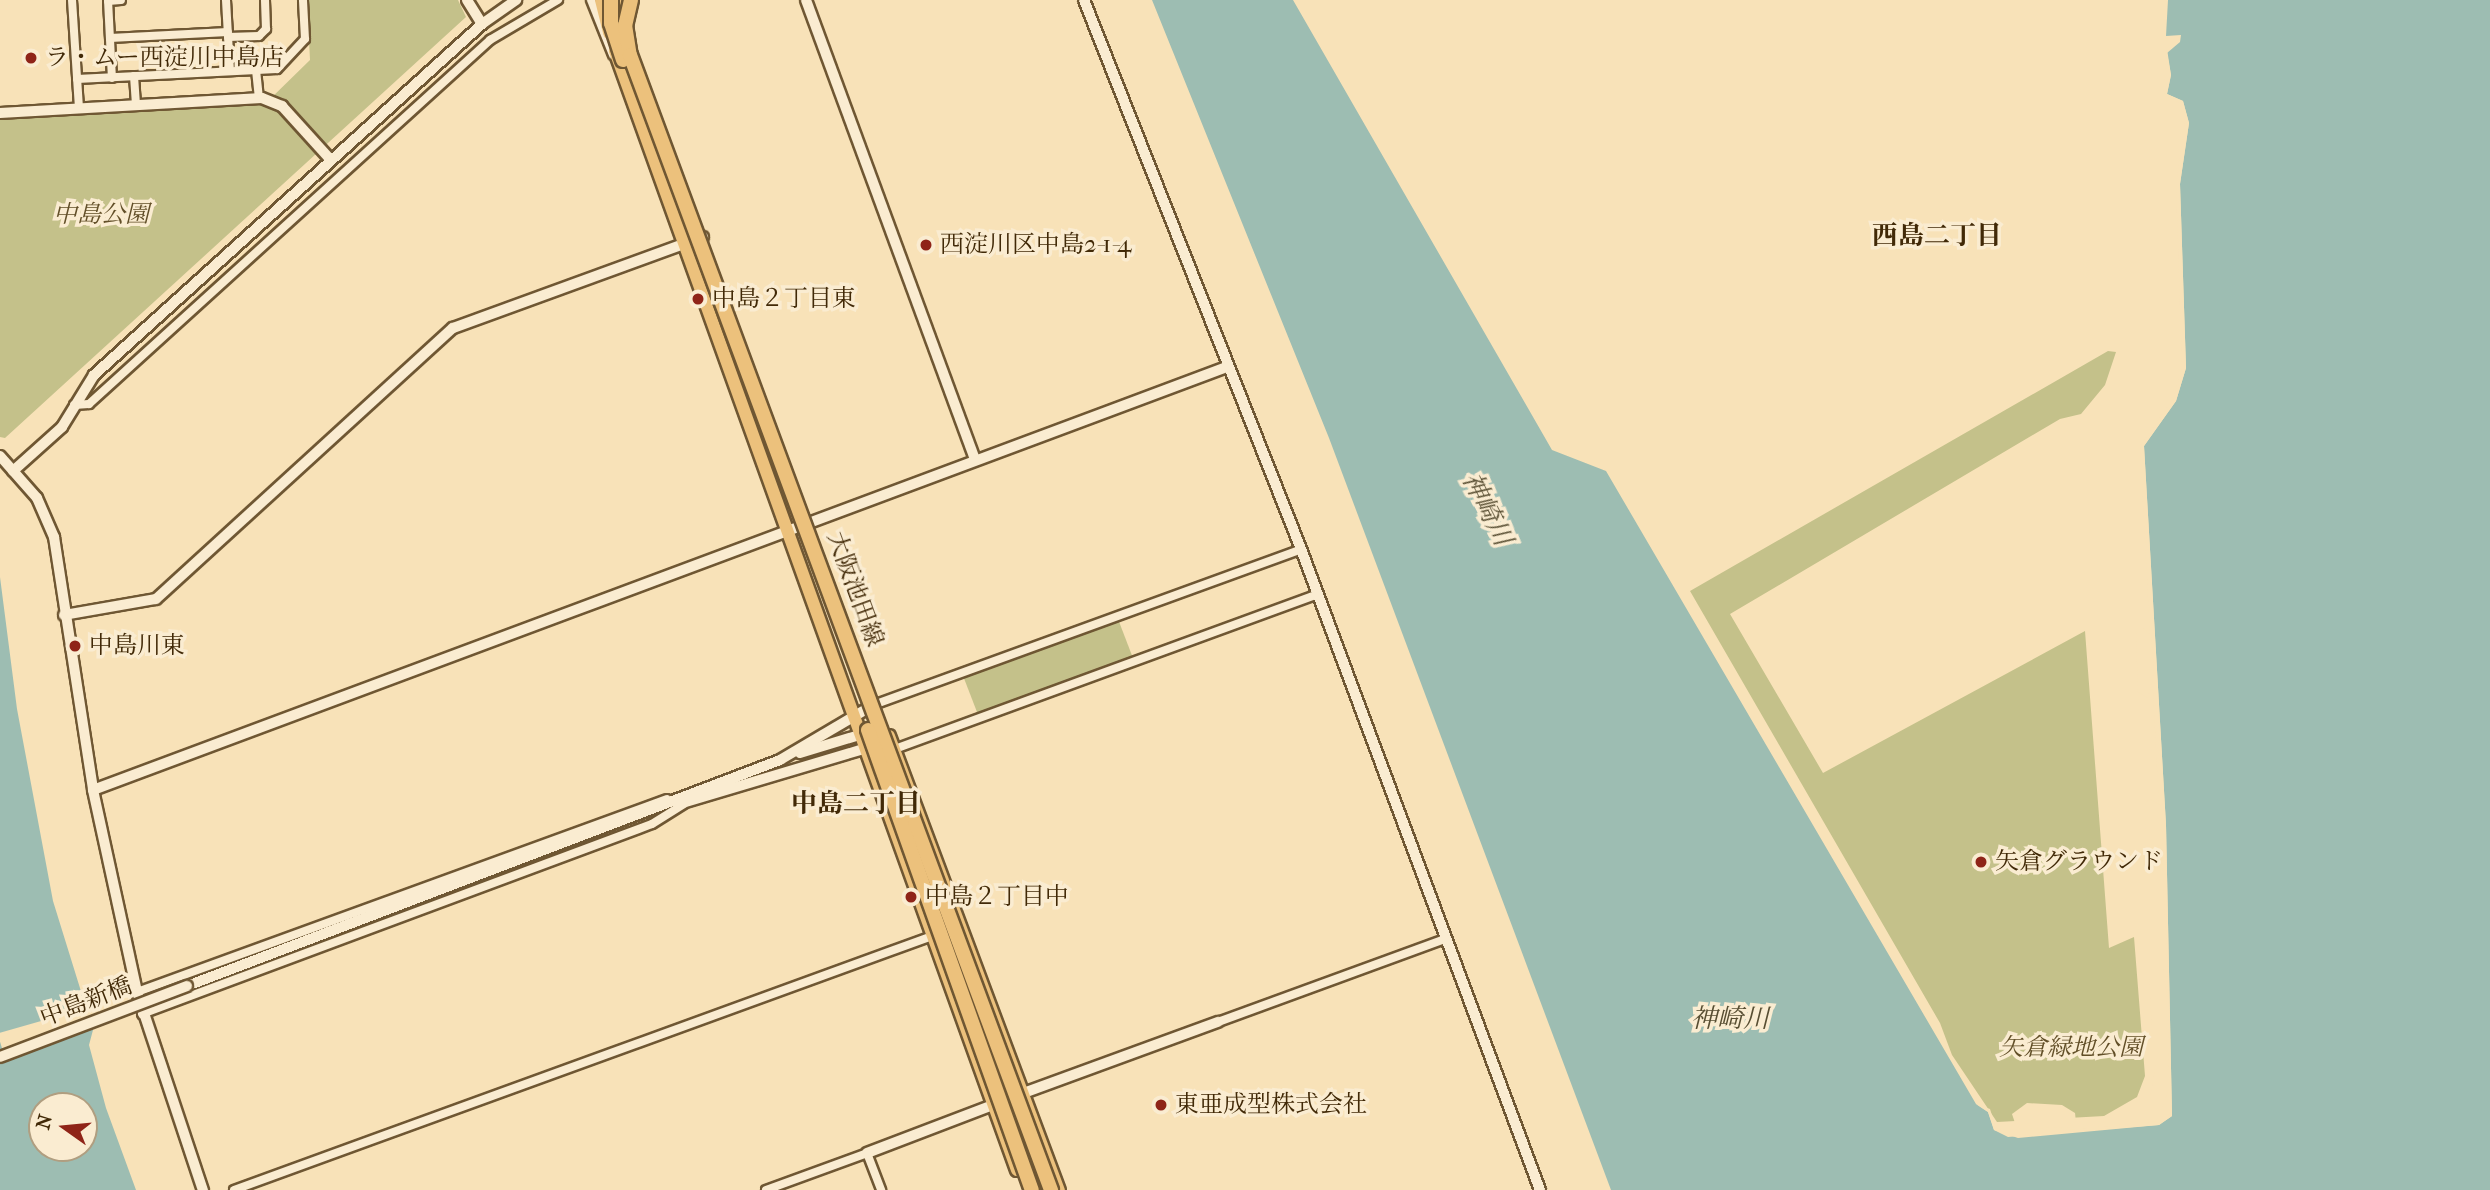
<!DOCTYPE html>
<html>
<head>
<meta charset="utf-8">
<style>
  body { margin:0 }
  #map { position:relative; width:2490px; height:1190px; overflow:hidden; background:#f8e2b8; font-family:"IM FELL French Canon","Noto Serif JP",serif }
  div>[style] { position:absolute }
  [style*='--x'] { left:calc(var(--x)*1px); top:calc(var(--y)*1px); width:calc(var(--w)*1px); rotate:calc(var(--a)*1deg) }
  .green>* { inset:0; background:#c4c18a; transform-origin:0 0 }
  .water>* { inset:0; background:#9dbdb2 }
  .pier>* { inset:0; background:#f8e2b8; transform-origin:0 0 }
  .roads { filter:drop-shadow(2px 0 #6f5733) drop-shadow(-2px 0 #6f5733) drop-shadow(0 2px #6f5733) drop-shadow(0 -2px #6f5733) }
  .minor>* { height:8px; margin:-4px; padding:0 4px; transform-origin:4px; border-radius:4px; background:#faecd1 }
  .tertiary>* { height:10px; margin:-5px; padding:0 5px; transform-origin:5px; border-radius:5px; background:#faecd1 }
  .primary>* { height:12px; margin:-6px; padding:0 6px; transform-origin:6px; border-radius:6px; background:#ecc17c }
  .motorway>* { height:14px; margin:-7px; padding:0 7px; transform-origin:7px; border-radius:7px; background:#ecc17c }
  .bridges { filter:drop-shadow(2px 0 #6f5733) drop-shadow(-2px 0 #6f5733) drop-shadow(0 2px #6f5733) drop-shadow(0 -2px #6f5733) }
  .tertiary-bridge>* { height:10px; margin:-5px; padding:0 5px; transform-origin:5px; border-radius:5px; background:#faecd1 }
  .motorway-bridge>* { height:14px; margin:-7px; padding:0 7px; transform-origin:7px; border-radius:7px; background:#ecc17c }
  .dots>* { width:19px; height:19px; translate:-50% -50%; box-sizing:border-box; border:4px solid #faecd1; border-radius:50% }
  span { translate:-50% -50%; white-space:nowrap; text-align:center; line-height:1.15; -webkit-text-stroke:7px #faecd1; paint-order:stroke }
  .poi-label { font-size:24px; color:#412907 }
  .left { translate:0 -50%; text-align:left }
  .park-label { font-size:24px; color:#624f28; font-style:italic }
  .street-label { font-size:24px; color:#412907 }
  .neighbourhood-label { font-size:26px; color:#412907; font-weight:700 }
  .water-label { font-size:26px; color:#584e32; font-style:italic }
  .north { position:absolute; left:28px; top:1092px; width:70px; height:70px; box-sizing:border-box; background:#faecd1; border:2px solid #b09e80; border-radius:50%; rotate:285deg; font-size:19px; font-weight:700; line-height:28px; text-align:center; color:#412907 }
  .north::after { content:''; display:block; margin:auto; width:24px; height:32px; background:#8f2418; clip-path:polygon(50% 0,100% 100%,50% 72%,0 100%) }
</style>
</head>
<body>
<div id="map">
  <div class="green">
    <i style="clip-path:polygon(307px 0,458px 0,466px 17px,5px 438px,0 437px,0 120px,265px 104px,310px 60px)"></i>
    <i style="clip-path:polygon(2108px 351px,2116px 352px,2105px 385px,2081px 414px,2060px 419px,1730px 614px,1823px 773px,2085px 631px,2109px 948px,2134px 937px,2145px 1076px,2137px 1097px,2104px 1116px,1997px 1122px,1952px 1055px,1940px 1023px,1690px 591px)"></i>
    <i style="left:1118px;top:619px;width:42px;height:165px;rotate:69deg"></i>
  </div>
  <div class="water">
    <i style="clip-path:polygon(1152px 0,1293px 0,1552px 450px,1606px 471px,1976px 1104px,1988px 1112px,1994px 1130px,2018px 1138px,2159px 1125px,2172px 1116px,2166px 825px,2144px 446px,2176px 401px,2186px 368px,2180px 184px,2189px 123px,2183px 101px,2167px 94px,2171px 75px,2167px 53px,2180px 42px,2181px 35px,2166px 36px,2168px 0,2490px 0,2490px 1190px,1611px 1190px,1329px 438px)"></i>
    <i style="clip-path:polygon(evenodd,0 577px,17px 709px,53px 901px,93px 1030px,89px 1045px,106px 1108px,136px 1190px,0 1190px,0 577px,42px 1106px,84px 1106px,84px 1148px,42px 1148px,42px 1106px)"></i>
  </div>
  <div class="pier">
    <i style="clip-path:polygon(2167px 49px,2171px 75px,2167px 94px,2183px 101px,2189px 123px,2180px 184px,2186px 368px,2176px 401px,2144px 446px,2166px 825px,2172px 1116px,2159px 1125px,2008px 1137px,1994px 1130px,1988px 1112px,1976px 1104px,1990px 1109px,1996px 1128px,2018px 1135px,2159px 1121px,2169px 1114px,2169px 1090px,2162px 1107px,2152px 1108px,2150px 1099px,2157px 1056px,2165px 1057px,2169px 1070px,2168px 1019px,2165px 1034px,2157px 1036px,2152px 1029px,2149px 979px,2156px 966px,2163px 967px,2168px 1004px,2167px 956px,2140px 446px,2173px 399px,2182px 368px,2176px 184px,2185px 123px,2180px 103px,2163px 93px)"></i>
    <i style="clip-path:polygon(2142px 627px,2151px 635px,2154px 671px,2148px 698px,2138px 692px,2136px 633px)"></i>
    <i style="clip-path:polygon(2150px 799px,2160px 805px,2163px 844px,2161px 865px,2153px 871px,2146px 857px,2145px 803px)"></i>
    <i style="left:90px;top:1007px;width:22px;height:96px;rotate:74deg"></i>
    <i style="clip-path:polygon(2027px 1103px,2062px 1105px,2075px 1113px,2076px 1122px,2071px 1127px,2017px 1129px,2012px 1114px)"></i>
  </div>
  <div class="roads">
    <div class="minor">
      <i style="--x:72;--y:0;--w:108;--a:86.3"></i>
      <i style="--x:108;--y:0;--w:78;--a:87.1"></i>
      <i style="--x:226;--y:0;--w:71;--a:86.8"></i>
      <i style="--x:591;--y:0;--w:59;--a:68.2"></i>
      <i style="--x:108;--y:1;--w:13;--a:-4"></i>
      <i style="--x:228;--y:37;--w:31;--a:-2"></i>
      <i style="--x:259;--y:36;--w:10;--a:-45"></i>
      <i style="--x:266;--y:29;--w:29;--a:-92"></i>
      <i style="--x:110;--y:38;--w:118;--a:-2.9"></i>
      <i style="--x:256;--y:70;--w:28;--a:84"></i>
      <i style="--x:134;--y:76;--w:29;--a:86"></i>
      <i style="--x:77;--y:79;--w:200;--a:-2.9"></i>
      <i style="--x:277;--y:69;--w:41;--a:-47"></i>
      <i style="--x:305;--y:39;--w:39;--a:-93"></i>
      <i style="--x:74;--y:405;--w:15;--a:-4"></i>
      <i style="--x:89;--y:404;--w:542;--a:-42.23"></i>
      <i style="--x:490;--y:40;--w:79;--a:-30.5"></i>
      <i style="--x:876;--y:704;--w:452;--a:-20"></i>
      <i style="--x:892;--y:750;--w:451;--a:-20.1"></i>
      <i style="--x:137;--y:992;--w:564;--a:-20.01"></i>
      <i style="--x:142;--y:1014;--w:544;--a:-20.43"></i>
      <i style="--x:652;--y:824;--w:38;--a:-32"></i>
      <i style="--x:1218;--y:1022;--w:242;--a:-20.1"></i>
      <i style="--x:234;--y:1190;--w:746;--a:-19.99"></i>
      <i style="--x:766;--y:1190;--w:108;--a:-20.1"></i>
      <i style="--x:867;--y:1153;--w:40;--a:69"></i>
    </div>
    <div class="tertiary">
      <i style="--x:467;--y:0;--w:28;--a:58"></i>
      <i style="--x:806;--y:0;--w:489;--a:69.8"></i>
      <i style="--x:1084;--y:0;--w:590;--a:68.43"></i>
      <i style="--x:1301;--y:549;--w:684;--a:69.55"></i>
      <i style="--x:0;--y:113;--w:262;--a:-3.3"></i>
      <i style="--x:262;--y:98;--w:22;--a:22"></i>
      <i style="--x:282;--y:106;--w:72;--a:47.8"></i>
      <i style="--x:0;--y:456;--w:56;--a:48.6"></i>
      <i style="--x:37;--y:498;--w:43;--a:66.4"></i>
      <i style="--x:54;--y:537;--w:256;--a:81.2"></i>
      <i style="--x:93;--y:790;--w:207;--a:77.7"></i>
      <i style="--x:137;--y:992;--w:209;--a:71.6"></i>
      <i style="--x:13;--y:471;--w:66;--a:-41.9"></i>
      <i style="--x:62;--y:427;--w:61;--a:-58.4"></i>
      <i style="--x:94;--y:375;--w:523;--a:-42.13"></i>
      <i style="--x:482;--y:24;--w:42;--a:-35.2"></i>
      <i style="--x:64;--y:615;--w:93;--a:-9.9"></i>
      <i style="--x:156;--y:599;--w:402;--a:-42.4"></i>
      <i style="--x:453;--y:328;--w:266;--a:-20"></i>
      <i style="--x:800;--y:753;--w:69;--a:-16.9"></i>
      <i style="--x:93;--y:790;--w:1210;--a:-20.46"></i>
      <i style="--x:679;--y:804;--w:192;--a:-16.6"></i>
      <i style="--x:187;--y:986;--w:635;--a:-20.86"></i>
      <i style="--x:780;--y:760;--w:110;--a:-30.5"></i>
      <i style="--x:1018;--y:1095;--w:213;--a:-20.1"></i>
      <i style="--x:867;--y:1153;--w:140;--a:-20.9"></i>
    </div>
    <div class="primary">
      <i style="--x:601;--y:0;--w:34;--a:76"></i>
      <i style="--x:620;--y:0;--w:31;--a:79"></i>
      <i style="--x:615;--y:51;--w:1189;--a:70.24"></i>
      <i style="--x:889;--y:736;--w:485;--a:69.5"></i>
    </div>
    <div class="motorway">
      <i style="--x:1008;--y:1099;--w:96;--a:70.6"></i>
    </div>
  </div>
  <div class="bridges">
    <div class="tertiary-bridge">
      <i style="--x:0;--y:1057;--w:200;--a:-20.8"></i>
    </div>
    <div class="motorway-bridge">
      <i style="--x:611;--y:0;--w:23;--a:90"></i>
      <i style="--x:611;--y:23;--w:39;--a:72"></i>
      <i style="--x:631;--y:0;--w:26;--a:103"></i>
      <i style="--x:625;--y:25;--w:30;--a:81"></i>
      <i style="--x:630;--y:55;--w:1211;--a:69.65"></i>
      <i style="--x:868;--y:730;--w:488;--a:70.4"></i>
    </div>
  </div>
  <div class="dots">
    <i style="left:31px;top:58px;background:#8f2418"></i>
    <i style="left:926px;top:245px;background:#8f2418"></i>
    <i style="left:698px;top:299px;background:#8f2418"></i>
    <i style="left:75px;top:646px;background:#8f2418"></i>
    <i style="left:1981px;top:862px;background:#8f2418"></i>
    <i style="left:911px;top:897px;background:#8f2418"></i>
    <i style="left:1161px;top:1105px;background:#8f2418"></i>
  </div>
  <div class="poi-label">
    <span class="left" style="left:45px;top:58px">ラ・ムー西淀川中島店</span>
    <span class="left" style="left:940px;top:245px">西淀川区中島2-1-4</span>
    <span class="left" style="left:712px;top:299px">中島２丁目東</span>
    <span class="left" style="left:89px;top:646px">中島川東</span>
    <span class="left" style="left:1995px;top:862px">矢倉グラウンド</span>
    <span class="left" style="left:925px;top:897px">中島２丁目中</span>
    <span class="left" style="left:1175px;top:1105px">東亜成型株式会社</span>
  </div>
  <div class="park-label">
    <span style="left:101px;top:215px">中島公園</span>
    <span style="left:2071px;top:1048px">矢倉緑地公園</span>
  </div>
  <div class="street-label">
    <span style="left:855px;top:589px;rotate:70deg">大阪池田線</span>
    <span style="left:86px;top:1002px;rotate:-21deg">中島新橋</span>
  </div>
  <div class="neighbourhood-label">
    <span style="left:1937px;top:236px">西島二丁目</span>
    <span style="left:856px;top:804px">中島二丁目</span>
  </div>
  <div class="water-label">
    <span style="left:1487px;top:509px;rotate:63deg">神崎川</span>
    <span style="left:1730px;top:1019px">神崎川</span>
  </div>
  <div class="north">N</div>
</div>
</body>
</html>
